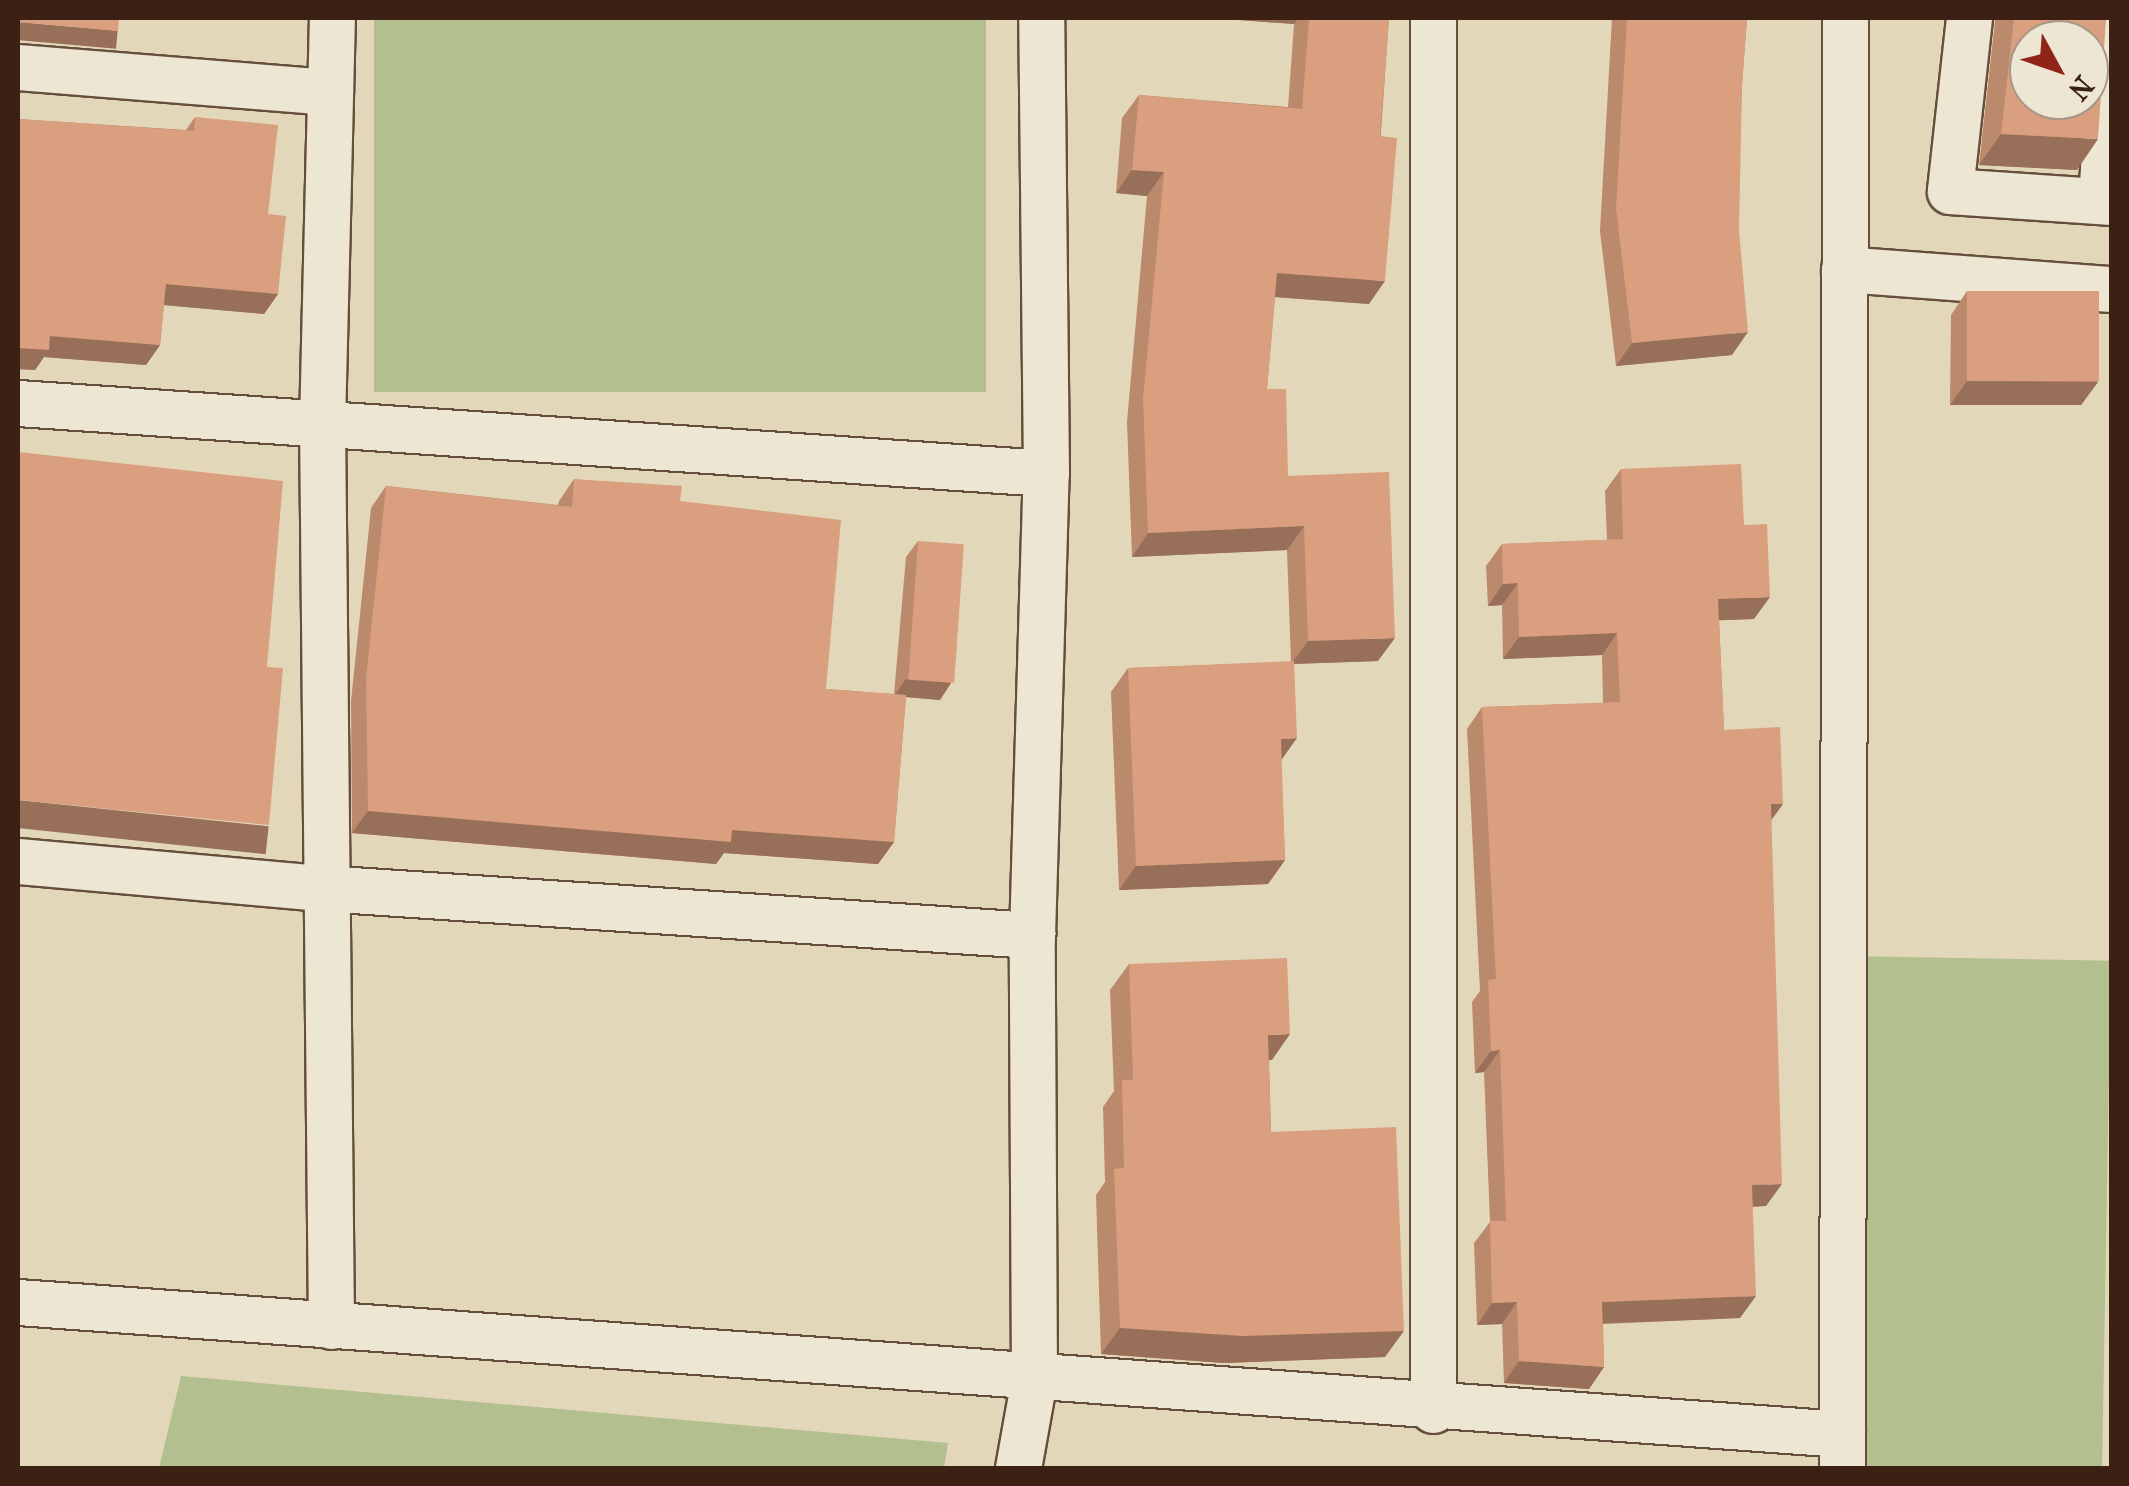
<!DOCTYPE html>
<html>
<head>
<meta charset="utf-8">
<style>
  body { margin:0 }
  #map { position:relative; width:2129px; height:1486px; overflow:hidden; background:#e2d8b9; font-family:"IM FELL French Canon",serif }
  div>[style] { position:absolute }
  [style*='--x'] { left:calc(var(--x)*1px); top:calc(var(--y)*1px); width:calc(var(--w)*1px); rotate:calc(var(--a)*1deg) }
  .green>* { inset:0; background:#b3bf8f; transform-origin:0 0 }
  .roads { filter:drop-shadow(2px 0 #664e3c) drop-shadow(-2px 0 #664e3c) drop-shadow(0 2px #664e3c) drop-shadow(0 -2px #664e3c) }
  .minor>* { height:45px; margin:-22.5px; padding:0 22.5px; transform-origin:22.5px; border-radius:22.5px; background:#ece6d2 }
  .wall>* { inset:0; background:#bb896c }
  .shaded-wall>* { inset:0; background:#986f58; transform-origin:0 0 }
  .building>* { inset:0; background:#d99f7e; transform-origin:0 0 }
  span { translate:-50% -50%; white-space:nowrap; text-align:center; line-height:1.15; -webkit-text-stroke:9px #ece6d2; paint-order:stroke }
  .frame { position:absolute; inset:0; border:20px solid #3c2013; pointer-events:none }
  .north { position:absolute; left:2009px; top:20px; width:100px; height:100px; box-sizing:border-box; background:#ece6d2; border:2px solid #a69786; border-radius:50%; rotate:130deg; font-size:28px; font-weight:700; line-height:40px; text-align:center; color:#3c2013 }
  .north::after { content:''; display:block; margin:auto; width:35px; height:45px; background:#8f2418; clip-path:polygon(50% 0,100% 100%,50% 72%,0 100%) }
</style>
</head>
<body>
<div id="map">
  <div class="green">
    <i style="left:374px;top:18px;width:612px;height:374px"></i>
    <i style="left:1845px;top:956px;width:266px;height:512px;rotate:1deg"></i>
    <i style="clip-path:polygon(181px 1376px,948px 1443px,944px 1468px,159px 1468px)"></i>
  </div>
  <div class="roads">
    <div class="minor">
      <i style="--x:1433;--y:18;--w:1392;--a:90"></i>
      <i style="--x:1969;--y:18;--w:174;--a:96.3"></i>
      <i style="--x:1950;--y:191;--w:162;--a:3.9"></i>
      <i style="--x:18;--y:67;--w:313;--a:4.6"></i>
      <i style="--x:2101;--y:201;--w:179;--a:-86.5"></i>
      <i style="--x:1844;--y:269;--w:269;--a:4.3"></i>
      <i style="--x:18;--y:403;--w:1030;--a:3.9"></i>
      <i style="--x:18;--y:861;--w:305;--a:5.1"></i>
      <i style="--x:322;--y:888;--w:712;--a:3.79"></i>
      <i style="--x:18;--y:1302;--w:1829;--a:4.14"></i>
      <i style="--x:331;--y:1326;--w:902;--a:-90.57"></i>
      <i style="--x:322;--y:424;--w:406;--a:-88.6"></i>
      <i style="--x:1018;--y:1468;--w:90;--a:-79.8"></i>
      <i style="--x:1034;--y:1379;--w:444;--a:-90.3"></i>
      <i style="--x:1032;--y:935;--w:462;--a:-88.3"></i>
      <i style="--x:1046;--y:473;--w:455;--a:-90.6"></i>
      <i style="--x:1842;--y:1468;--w:1450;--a:-89.88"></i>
    </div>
  </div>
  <div class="wall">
    <i style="clip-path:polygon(1212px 18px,1389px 18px,1369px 304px,1275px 297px,1267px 389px,1288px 476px,1378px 661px,1294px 664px,1281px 760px,1285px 860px,1268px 884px,1119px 890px,1111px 692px,1128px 668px,1291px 662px,1287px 550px,1132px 557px,1127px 422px,1147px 196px,1116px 193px,1122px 118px,1139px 95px,1288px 107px,1294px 24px)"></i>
    <i style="clip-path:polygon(1612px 18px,1747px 18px,1742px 85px,1732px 355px,1616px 366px,1600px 231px)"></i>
    <i style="clip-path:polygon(1994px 18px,2106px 18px,2077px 170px,1979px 165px,1995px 21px)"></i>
    <i style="clip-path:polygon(195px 117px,268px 214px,278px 294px,264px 314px,164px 305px,160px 345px,146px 365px,44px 357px,35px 370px,18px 369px,18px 119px,186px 130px)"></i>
    <i style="clip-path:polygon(1967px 291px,2098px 382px,2081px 405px,1950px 405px,1951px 315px)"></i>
    <i style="clip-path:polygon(1621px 469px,1744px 525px,1754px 619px,1719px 620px,1724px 730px,1771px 820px,1766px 1206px,1752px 1207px,1740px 1318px,1603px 1324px,1604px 1367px,1589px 1389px,1504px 1383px,1502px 1324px,1477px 1325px,1474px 1243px,1490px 1222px,1484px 1072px,1475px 1073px,1472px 1002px,1480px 991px,1467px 729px,1482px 707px,1603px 703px,1602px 655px,1503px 659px,1502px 605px,1488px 606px,1486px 566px,1502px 544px,1607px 540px,1605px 491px)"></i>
    <i style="clip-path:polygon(574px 479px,680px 501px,826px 689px,894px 694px,906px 557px,918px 541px,951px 683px,940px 700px,906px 697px,894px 842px,878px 864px,724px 853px,716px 864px,352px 833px,351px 701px,371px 508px,386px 486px,558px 505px,559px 501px)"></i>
    <i style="clip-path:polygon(1129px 964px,1272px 1060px,1269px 1060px,1271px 1132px,1385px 1357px,1224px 1363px,1101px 1354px,1096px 1195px,1105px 1182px,1103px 1107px,1114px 1091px,1110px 990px)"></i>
  </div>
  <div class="shaded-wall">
    <i style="clip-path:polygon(1212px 18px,1299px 18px,1294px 24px)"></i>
    <i style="left:18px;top:22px;width:100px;height:18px;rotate:5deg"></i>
    <i style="clip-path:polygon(2001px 134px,2098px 139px,2077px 170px,1979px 165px)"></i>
    <i style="clip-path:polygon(1132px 170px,1164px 172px,1147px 196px,1116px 193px)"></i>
    <i style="clip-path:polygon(1277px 273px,1385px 281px,1369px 304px,1261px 296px)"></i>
    <i style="clip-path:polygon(166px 284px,278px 294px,264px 314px,152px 304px)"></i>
    <i style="clip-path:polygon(1748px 332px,1732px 355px,1616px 366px,1632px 343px)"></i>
    <i style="clip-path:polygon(50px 336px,160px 345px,146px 365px,44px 357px,35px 370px,18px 369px,18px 348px)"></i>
    <i style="clip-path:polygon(1967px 381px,2098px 382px,2081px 405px,1950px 405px)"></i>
    <i style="clip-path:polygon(1304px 526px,1287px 550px,1132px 557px,1148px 533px)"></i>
    <i style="clip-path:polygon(1518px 583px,1502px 605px,1488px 606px,1503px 584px)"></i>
    <i style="clip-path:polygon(1770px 597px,1754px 619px,1703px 621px,1718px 599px)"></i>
    <i style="clip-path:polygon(1617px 633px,1602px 655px,1503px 659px,1519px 637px)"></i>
    <i style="clip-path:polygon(1395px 638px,1378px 661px,1291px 664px,1308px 641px)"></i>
    <i style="clip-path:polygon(906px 679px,951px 683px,940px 700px,894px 696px)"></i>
    <i style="clip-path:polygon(1297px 738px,1280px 762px,1281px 739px)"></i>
    <i style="left:18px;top:800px;width:252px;height:28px;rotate:6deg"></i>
    <i style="clip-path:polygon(1771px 804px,1783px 804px,1767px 826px)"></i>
    <i style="clip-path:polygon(368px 811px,732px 830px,894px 842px,878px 864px,724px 853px,716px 864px,352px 833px)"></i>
    <i style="clip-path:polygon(1285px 860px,1268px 884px,1119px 890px,1136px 866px)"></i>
    <i style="clip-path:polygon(1290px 1034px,1272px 1060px,1250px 1061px,1268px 1035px)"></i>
    <i style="clip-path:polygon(1500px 1050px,1484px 1072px,1475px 1073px,1491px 1051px)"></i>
    <i style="clip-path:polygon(1782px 1184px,1766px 1206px,1736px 1207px,1752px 1185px)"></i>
    <i style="clip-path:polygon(1756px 1296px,1740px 1318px,1586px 1324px,1602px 1302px)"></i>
    <i style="clip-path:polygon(1517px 1302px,1502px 1324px,1477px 1325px,1492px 1303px)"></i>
    <i style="clip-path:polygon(1120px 1328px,1404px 1331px,1385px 1357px,1224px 1363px,1101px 1354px)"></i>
    <i style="clip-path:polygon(1519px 1361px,1604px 1367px,1589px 1389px,1504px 1383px)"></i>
  </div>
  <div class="building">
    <i style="clip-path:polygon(18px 18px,119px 18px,118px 31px,18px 22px)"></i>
    <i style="clip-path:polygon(1309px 18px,1389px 18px,1380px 136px,1397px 138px,1385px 281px,1277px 273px,1267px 389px,1286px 389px,1288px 476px,1389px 472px,1395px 638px,1308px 641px,1304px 526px,1148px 533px,1143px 399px,1164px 172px,1132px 170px,1139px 95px,1302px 109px)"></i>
    <i style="clip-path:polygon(1627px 18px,1747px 18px,1742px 85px,1739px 230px,1748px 332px,1632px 343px,1616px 208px)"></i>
    <i style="clip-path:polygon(evenodd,2014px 18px,2106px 18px,2098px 139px,2001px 134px,2014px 18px,2029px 40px,2089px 40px,2089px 100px,2029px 100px,2029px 40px)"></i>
    <i style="clip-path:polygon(195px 117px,278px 125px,268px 214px,286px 216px,278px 294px,166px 284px,160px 345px,50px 336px,49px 350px,18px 348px,18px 119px,194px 131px)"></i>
    <i style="left:1967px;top:291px;width:132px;height:90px"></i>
    <i style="clip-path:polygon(18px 452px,283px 481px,267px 667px,283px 668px,269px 825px,18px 800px)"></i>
    <i style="clip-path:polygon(1741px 464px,1744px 525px,1767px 524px,1770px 597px,1718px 599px,1724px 730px,1780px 727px,1783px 804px,1771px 804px,1782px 1184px,1752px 1185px,1756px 1296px,1602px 1302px,1604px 1367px,1519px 1361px,1517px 1302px,1492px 1303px,1490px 1221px,1506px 1221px,1500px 1050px,1491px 1051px,1488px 980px,1496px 979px,1482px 707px,1620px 702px,1617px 633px,1519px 637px,1518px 583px,1503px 584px,1502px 544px,1623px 539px,1621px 469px)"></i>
    <i style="clip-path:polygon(574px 479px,682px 486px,680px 501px,841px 520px,826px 689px,906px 695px,894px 842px,732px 830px,731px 842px,368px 811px,366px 679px,386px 486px,572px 507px)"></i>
    <i style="left:918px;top:541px;width:46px;height:139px;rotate:4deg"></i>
    <i style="clip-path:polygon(1294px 661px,1297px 738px,1281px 739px,1285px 860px,1136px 866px,1128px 668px)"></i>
    <i style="clip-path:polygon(1287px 958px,1290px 1034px,1268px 1035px,1271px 1132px,1396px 1127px,1404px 1331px,1242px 1336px,1120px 1328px,1114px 1169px,1124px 1168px,1122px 1080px,1133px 1080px,1129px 964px)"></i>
  </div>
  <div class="frame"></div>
  <div class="north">N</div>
</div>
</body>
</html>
